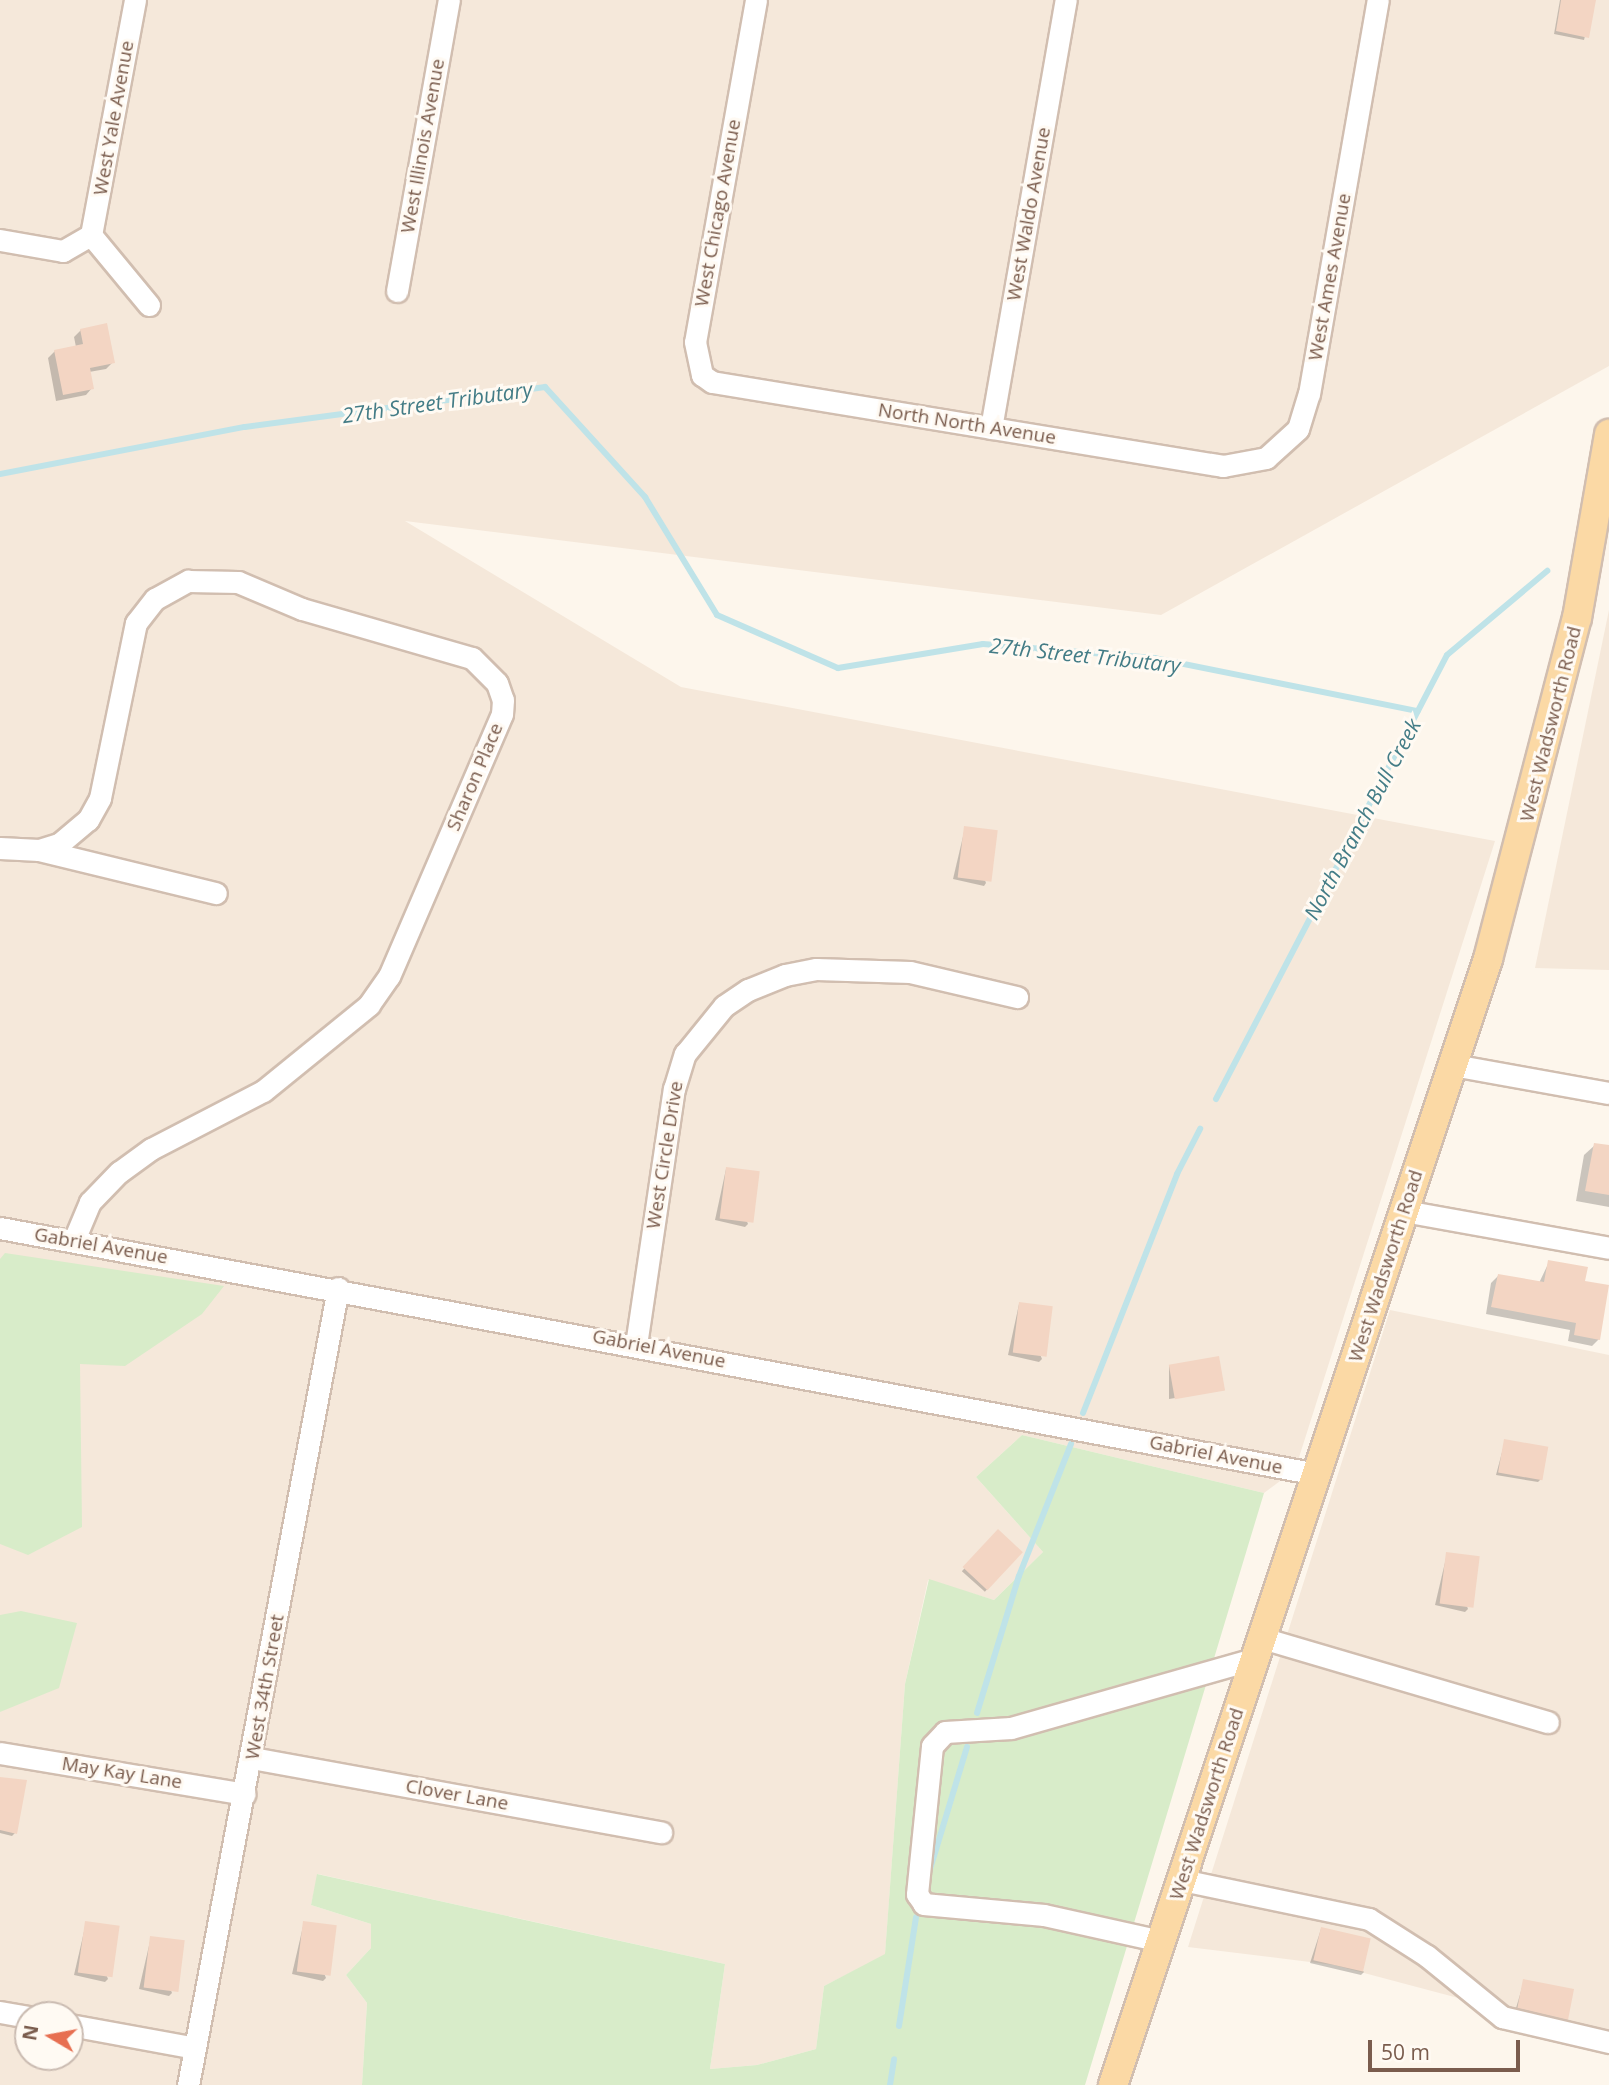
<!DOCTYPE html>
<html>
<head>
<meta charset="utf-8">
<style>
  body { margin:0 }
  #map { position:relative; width:1609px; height:2085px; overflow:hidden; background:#fdf6ec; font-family:"Open Sans",sans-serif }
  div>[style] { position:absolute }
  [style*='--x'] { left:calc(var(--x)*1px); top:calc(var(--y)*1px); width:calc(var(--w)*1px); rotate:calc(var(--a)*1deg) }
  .residential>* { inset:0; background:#f5e8da }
  .green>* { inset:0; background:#d8ecc9 }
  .shadow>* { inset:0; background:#0003; transform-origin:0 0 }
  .stream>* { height:6px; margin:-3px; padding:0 3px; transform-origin:3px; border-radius:3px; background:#bfe3e8 }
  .building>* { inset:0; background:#f3d5c3; transform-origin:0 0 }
  .roads { filter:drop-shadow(2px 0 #d1beb0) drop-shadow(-2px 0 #d1beb0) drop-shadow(0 2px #d1beb0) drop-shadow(0 -2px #d1beb0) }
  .minor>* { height:21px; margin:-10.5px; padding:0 10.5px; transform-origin:10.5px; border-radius:10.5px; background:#fff }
  .major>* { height:28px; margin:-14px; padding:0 14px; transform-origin:14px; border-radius:14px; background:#fbd9a5 }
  span { translate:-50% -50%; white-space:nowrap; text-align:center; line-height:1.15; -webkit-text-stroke:6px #fffaf3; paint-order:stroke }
  .street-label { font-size:19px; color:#7a5c4d }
  .water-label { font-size:21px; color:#437c86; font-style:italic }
  .north { position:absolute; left:14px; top:2001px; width:70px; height:70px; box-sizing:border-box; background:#fffaf3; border:2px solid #cabbb1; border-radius:50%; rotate:280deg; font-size:19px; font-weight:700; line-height:28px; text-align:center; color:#7a5c4d }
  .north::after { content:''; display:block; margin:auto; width:24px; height:32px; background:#e76f51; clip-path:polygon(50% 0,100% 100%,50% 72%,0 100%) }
  .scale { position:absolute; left:1368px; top:2040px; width:152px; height:32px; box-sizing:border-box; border:4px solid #7a5c4d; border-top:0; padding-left:9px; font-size:21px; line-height:24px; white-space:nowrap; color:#7a5c4d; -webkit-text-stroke:5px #fffaf3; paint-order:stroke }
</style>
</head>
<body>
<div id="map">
  <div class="residential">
    <i style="clip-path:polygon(evenodd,0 0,1609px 0,1609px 366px,1161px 615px,405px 521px,681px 687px,1495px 841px,1295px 1470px,1264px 1493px,1022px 1435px,976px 1477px,1043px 1552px,994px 1600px,928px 1580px,905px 1684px,885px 1955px,824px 1986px,816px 2049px,757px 2065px,710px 2069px,725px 1964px,318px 1874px,311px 1905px,371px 1924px,371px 1948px,346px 1975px,367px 2003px,362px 2085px,0 2085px,0 0,28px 2015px,70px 2015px,70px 2057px,28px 2057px,28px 2015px)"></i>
    <i style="clip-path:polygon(1609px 610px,1609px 970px,1535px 968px)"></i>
    <i style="clip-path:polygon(1390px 1310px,1609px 1355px,1609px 2038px,1334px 1965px,1188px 1947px)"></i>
  </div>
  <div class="green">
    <i style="clip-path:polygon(5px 1253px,224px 1286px,202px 1314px,125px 1366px,80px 1364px,82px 1527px,28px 1555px,0 1544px,0 1259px)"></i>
    <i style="clip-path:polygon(1022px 1435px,1264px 1493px,1085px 2085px,362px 2085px,367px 2003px,346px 1975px,371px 1948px,371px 1924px,311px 1905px,317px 1874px,725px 1964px,710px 2069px,757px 2065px,816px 2049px,824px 1986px,885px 1954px,905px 1684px,929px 1579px,994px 1600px,1043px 1552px,976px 1477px)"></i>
    <i style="clip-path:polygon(21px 1611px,77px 1623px,59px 1688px,0 1712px,0 1615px)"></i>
  </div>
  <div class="shadow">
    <i style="clip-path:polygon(1560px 0,1594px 0,1584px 40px,1554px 34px)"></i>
    <i style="clip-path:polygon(81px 330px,113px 362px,106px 369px,89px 372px,92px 388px,86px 395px,56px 401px,48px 358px,55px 351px,76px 347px,74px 337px)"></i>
    <i style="clip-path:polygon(965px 828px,986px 883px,984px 886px,953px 879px)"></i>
    <i style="clip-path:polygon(1595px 1145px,1609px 1147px,1609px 1207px,1576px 1201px,1584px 1155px)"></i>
    <i style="clip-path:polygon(726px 1169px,748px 1224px,745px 1227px,715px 1220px)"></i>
    <i style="clip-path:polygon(1549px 1262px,1583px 1282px,1599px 1339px,1592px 1346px,1568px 1341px,1570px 1330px,1486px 1314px,1491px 1283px,1498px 1276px,1539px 1283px)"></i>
    <i style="clip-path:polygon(1019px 1304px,1042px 1359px,1039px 1362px,1008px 1355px)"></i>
    <i style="clip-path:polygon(1169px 1365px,1224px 1390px,1169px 1399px)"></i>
    <i style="clip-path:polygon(1505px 1441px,1541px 1479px,1538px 1482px,1496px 1475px)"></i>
    <i style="left:998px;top:1531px;width:31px;height:54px;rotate:42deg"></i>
    <i style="clip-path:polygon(1447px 1554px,1468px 1609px,1465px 1612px,1435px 1605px)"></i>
    <i style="clip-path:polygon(0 1779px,15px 1833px,12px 1836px,0 1833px)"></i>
    <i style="clip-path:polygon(304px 1922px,326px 1978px,323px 1981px,292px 1974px)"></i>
    <i style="clip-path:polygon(86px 1923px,108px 1979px,105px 1982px,74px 1975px)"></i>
    <i style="clip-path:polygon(1321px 1929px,1364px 1972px,1361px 1975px,1310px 1963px)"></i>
    <i style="clip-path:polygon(151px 1937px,172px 1993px,169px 1996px,139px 1989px)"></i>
    <i style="clip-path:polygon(1524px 1981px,1572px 1991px,1514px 2015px)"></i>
  </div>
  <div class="stream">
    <i style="--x:0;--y:474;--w:249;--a:-10.9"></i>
    <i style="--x:245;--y:427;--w:303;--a:-7.6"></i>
    <i style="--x:545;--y:387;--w:149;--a:47.7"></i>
    <i style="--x:645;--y:497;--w:138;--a:58.6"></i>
    <i style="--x:717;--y:615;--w:132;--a:23.7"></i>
    <i style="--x:838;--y:668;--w:147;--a:-9.4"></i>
    <i style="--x:983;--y:644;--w:172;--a:4.7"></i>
    <i style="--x:1154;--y:658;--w:269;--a:11.4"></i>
    <i style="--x:1216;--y:1099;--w:500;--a:-62.51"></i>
    <i style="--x:1447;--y:655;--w:131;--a:-40"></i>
    <i style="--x:1083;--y:1413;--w:257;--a:-68.5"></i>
    <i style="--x:1177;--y:1174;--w:51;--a:-62.9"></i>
    <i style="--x:977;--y:1713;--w:143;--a:-73"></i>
    <i style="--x:1019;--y:1576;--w:142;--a:-68.5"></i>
    <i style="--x:928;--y:1876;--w:135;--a:-73.2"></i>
    <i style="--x:899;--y:2026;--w:110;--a:-81.1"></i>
    <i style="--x:890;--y:2085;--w:26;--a:-81"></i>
  </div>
  <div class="building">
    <i style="clip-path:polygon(1561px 0,1596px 0,1589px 38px,1556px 31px)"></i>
    <i style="clip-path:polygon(107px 323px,115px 363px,90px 368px,94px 389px,63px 395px,54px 350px,83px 344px,80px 329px)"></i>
    <i style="left:964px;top:826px;width:34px;height:52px;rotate:7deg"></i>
    <i style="clip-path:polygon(1594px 1143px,1609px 1145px,1609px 1195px,1585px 1191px)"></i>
    <i style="left:726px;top:1167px;width:34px;height:52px;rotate:7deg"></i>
    <i style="clip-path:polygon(1548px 1260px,1588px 1267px,1585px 1281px,1609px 1285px,1600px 1340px,1574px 1335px,1576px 1323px,1491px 1307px,1498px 1274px,1544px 1282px)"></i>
    <i style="left:1019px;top:1302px;width:34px;height:51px;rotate:7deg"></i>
    <i style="left:1219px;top:1356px;width:35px;height:51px;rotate:80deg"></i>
    <i style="left:1504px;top:1439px;width:45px;height:34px;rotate:10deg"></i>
    <i style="left:998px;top:1529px;width:34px;height:52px;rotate:43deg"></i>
    <i style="left:1446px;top:1552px;width:34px;height:52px;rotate:7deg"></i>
    <i style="clip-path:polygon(0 1777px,27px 1780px,17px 1834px,0 1830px)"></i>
    <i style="left:85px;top:1921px;width:35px;height:52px;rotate:8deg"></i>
    <i style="left:303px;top:1921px;width:34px;height:51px;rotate:7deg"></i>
    <i style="left:1321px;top:1927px;width:51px;height:34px;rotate:13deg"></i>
    <i style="left:150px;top:1936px;width:35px;height:52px;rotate:7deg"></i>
    <i style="left:1523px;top:1979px;width:52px;height:35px;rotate:11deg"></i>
  </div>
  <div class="roads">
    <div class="minor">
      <i style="--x:756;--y:0;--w:347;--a:100.1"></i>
      <i style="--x:695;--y:342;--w:34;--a:78"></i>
      <i style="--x:702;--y:375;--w:12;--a:35"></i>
      <i style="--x:712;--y:382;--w:518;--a:9.33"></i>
      <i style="--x:1223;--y:466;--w:44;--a:-10.5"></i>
      <i style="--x:1266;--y:458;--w:43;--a:-42.2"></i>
      <i style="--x:1298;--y:429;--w:37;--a:-73"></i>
      <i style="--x:1309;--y:394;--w:400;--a:-80.1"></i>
      <i style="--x:91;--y:235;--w:239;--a:-79.4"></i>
      <i style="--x:91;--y:235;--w:91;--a:50.4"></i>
      <i style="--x:0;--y:240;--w:64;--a:9.9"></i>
      <i style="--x:63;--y:251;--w:32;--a:-30"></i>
      <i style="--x:397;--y:291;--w:296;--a:-79.9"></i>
      <i style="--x:991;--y:428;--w:435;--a:-80.1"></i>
      <i style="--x:0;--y:848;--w:39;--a:3"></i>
      <i style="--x:39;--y:850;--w:21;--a:-17"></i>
      <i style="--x:59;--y:844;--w:38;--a:-40"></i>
      <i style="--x:88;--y:820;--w:25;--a:-61"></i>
      <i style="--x:100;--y:798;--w:179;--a:-78.4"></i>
      <i style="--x:136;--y:623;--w:31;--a:-52"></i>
      <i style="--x:155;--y:599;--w:38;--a:-29"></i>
      <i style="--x:188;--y:581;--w:50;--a:1.1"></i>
      <i style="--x:238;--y:582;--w:69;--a:22.9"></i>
      <i style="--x:302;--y:609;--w:177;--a:16.1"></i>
      <i style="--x:472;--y:658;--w:35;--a:45"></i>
      <i style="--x:497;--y:683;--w:18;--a:71"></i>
      <i style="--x:503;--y:700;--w:14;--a:94"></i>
      <i style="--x:502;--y:714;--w:285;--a:113.3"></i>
      <i style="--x:389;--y:976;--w:35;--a:125"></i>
      <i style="--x:369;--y:1005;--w:136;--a:140.9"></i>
      <i style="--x:263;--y:1091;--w:126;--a:152.6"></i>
      <i style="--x:151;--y:1149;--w:39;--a:144"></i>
      <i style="--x:119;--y:1172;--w:42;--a:134"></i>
      <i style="--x:90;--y:1202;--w:41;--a:112.8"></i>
      <i style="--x:39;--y:850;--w:182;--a:13.7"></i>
      <i style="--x:1453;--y:1065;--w:158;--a:10.2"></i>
      <i style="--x:1404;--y:1211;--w:208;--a:10.2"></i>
      <i style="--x:0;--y:1228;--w:1340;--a:10.58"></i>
      <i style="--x:636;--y:1345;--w:259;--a:-81.6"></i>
      <i style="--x:674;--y:1089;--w:37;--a:-73"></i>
      <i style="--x:685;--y:1054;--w:62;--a:-50.9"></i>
      <i style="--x:724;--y:1006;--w:29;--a:-34"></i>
      <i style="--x:748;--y:990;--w:40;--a:-22"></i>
      <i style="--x:785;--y:975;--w:32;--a:-11"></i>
      <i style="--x:816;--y:969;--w:94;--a:1.8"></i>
      <i style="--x:910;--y:972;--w:110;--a:13.2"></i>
      <i style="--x:1262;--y:1638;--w:298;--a:16.4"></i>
      <i style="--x:0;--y:1753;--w:248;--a:9.5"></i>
      <i style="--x:252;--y:1758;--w:416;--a:10.3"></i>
      <i style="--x:1182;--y:1880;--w:191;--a:11.8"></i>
      <i style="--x:1369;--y:1919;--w:69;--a:32.5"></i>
      <i style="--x:1427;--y:1956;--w:97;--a:39.1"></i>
      <i style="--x:1502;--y:2017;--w:110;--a:13.2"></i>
      <i style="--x:1161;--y:1941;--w:120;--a:-167.5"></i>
      <i style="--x:1044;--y:1915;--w:121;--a:-174.8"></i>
      <i style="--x:924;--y:1904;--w:12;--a:-125"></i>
      <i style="--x:917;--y:1894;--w:149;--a:-84.2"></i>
      <i style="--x:932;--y:1746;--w:19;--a:-47"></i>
      <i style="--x:945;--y:1732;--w:66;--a:-3.5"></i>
      <i style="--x:1011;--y:1728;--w:255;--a:-15.9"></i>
      <i style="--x:0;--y:2012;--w:28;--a:10"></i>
      <i style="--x:70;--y:2025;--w:127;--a:10.4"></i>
      <i style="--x:188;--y:2085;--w:811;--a:-79.34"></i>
    </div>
    <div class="major">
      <i style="--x:1113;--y:2085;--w:1187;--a:-71.58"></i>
      <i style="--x:1488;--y:959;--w:352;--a:-75.4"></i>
      <i style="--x:1577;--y:618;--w:187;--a:-80.1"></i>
    </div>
  </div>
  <div class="street-label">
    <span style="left:114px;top:118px;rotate:-80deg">West Yale Avenue</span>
    <span style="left:423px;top:146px;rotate:-80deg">West Illinois Avenue</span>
    <span style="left:718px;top:213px;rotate:-80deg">West Chicago Avenue</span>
    <span style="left:1029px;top:214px;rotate:-80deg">West Waldo Avenue</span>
    <span style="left:1330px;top:277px;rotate:-80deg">West Ames Avenue</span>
    <span style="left:967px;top:424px;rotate:9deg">North North Avenue</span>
    <span style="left:1551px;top:724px;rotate:-76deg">West Wadsworth Road</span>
    <span style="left:475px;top:777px;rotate:-67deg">Sharon Place</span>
    <span style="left:665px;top:1155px;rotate:-81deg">West Circle Drive</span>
    <span style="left:101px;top:1246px;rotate:10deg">Gabriel Avenue</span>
    <span style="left:1386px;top:1266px;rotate:-72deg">West Wadsworth Road</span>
    <span style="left:659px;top:1349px;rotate:11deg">Gabriel Avenue</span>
    <span style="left:1216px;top:1455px;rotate:11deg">Gabriel Avenue</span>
    <span style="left:265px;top:1687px;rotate:-80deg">West 34th Street</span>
    <span style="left:122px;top:1773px;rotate:9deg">May Kay Lane</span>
    <span style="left:457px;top:1795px;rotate:10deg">Clover Lane</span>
    <span style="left:1207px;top:1804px;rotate:-72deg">West Wadsworth Road</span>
  </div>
  <div class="water-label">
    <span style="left:437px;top:402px;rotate:-8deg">27th Street Tributary</span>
    <span style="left:1085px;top:655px;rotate:6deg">27th Street Tributary</span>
    <span style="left:1362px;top:819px;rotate:-62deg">North Branch Bull Creek</span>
  </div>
  <div class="north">N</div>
  <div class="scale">50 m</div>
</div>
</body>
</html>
